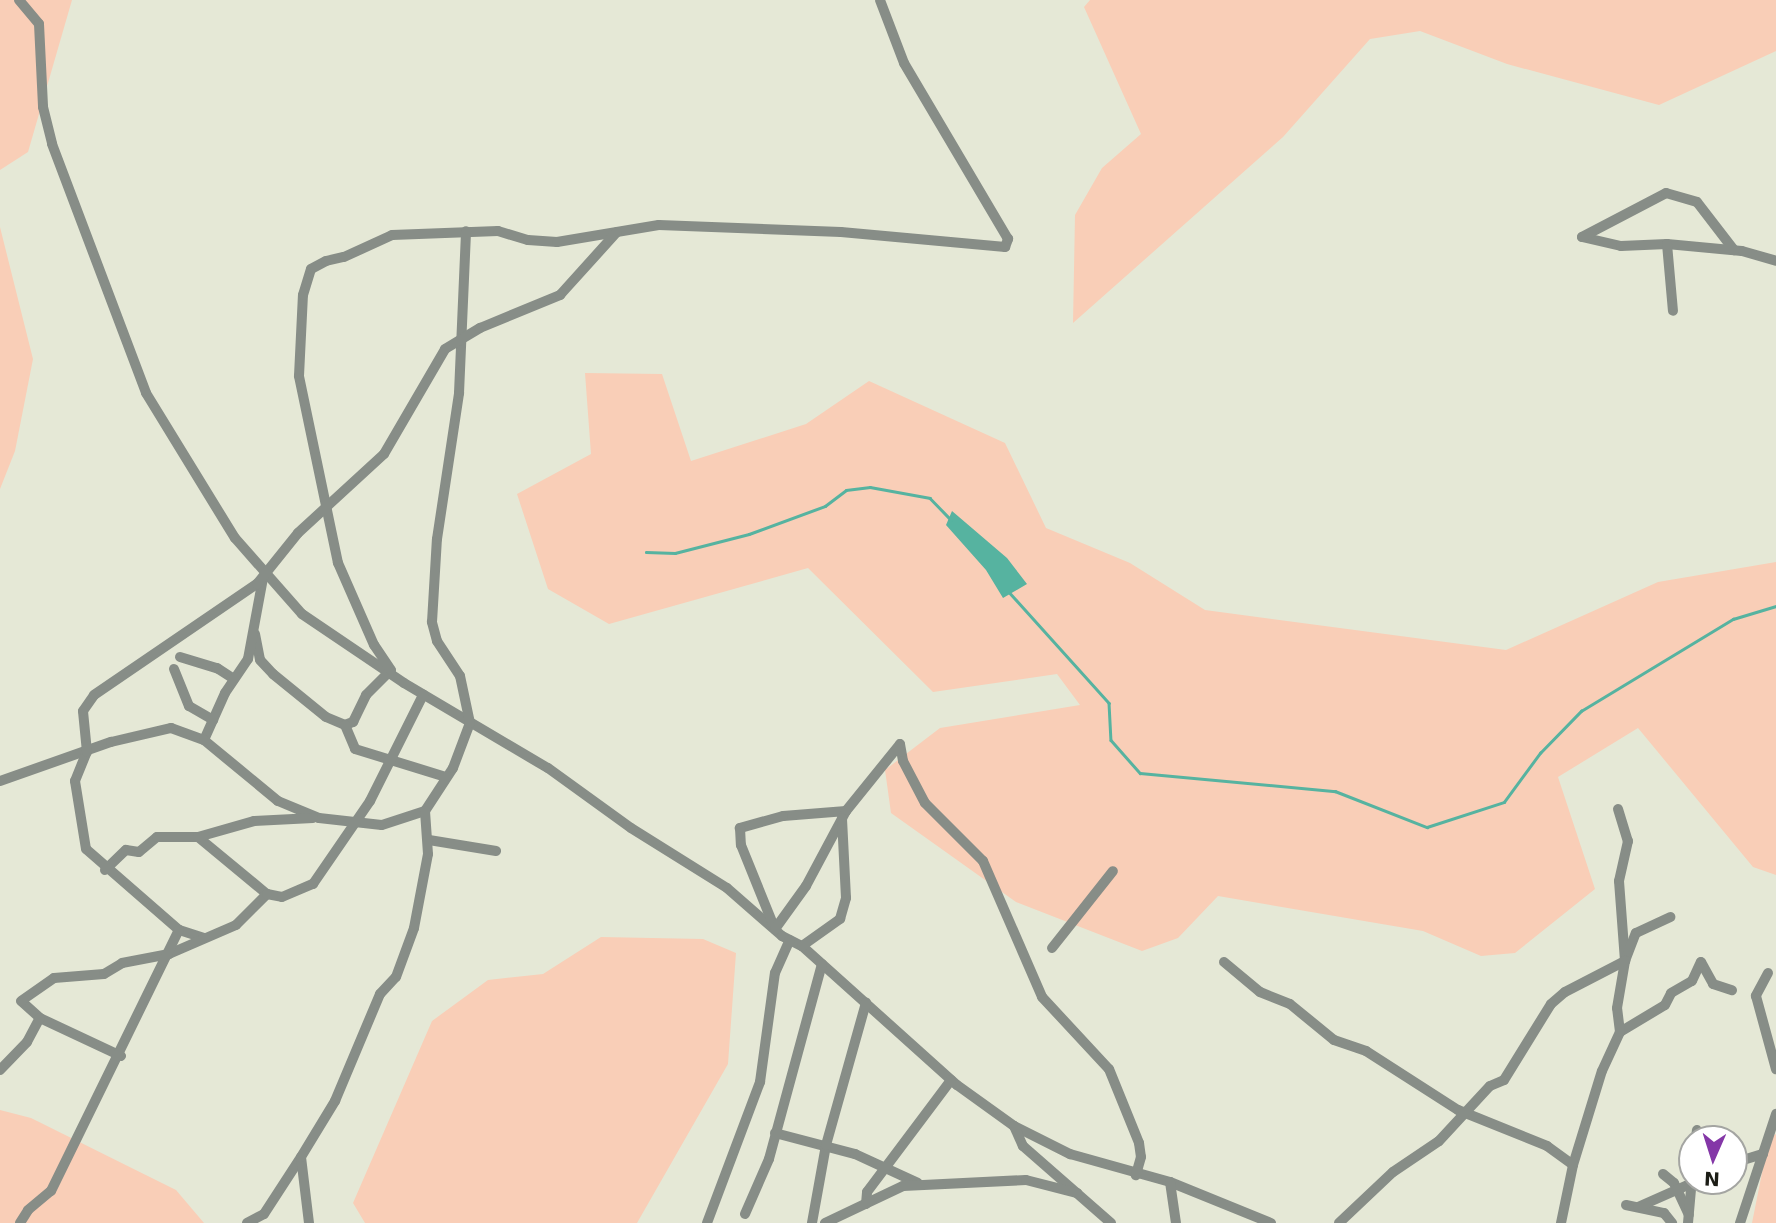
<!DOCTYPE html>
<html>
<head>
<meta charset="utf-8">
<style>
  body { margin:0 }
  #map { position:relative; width:1776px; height:1223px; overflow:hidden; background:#e5e8d6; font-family:"DejaVu Sans",sans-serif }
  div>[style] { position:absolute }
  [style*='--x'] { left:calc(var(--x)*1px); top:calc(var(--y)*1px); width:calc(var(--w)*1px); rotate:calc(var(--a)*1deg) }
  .green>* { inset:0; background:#f9ceb7 }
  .water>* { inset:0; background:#56b3a0 }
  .stream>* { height:2.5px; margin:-1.25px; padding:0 1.25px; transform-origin:1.25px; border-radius:1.25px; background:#56b3a0 }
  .minor>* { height:10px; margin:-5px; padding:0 5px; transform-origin:5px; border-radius:5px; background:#878d87 }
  span { translate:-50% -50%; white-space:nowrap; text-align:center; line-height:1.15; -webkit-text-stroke:5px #fff; paint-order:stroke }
  .north { position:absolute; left:1678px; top:1125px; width:70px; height:70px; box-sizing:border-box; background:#fff; border:2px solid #a4a5a2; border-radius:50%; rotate:183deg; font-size:19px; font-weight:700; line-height:28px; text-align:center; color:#1c1d16 }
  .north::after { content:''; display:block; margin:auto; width:24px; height:32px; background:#8437a7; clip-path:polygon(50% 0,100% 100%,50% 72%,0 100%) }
</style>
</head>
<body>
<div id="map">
  <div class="green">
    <i style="clip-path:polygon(0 0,72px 0,28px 152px,0 170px)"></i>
    <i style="clip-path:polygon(1090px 0,1776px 0,1776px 51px,1659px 105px,1507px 64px,1420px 31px,1370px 39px,1283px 137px,1073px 323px,1075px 215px,1102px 168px,1141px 134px,1084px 7px)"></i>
    <i style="clip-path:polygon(0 227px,33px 359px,15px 451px,0 489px)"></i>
    <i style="clip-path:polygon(585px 373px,662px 374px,691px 461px,806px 424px,869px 381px,1005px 443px,1046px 528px,1130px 563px,1205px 610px,1506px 650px,1658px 582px,1776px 562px,1776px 875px,1753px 867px,1638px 728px,1558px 777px,1595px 889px,1515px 953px,1481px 956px,1423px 931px,1218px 896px,1178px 938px,1142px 951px,1016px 902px,891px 813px,885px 770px,940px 728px,1080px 705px,1057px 674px,933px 692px,808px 568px,609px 624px,548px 589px,517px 494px,591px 454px)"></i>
    <i style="clip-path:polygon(601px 937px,703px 939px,736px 953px,728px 1064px,637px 1223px,365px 1223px,353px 1203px,432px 1021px,488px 980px,543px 974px)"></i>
    <i style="clip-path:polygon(0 1110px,31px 1118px,176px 1190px,204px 1223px,0 1223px)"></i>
    <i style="clip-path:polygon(1776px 1134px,1776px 1223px,1752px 1223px,1769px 1138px)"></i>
  </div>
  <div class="water">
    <i style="clip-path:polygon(952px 511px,1007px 558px,1027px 584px,1003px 598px,986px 570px,946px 525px)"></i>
  </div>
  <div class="stream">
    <i style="--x:646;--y:552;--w:29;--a:2"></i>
    <i style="--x:675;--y:553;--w:76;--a:-14.4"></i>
    <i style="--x:749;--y:534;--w:81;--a:-20.2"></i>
    <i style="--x:825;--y:506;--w:26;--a:-37"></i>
    <i style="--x:846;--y:490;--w:24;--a:-7"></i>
    <i style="--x:870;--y:487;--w:61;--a:10.4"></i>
    <i style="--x:930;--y:498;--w:30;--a:46"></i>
    <i style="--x:1010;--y:593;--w:148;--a:48"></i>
    <i style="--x:1109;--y:703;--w:37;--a:87"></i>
    <i style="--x:1111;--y:740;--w:44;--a:48.7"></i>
    <i style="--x:1140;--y:773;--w:196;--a:5.3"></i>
    <i style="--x:1335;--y:791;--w:99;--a:21.4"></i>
    <i style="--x:1427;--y:827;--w:81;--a:-18"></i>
    <i style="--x:1504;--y:802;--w:61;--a:-53.7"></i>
    <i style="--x:1540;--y:753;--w:59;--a:-45.7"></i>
    <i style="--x:1581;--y:711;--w:178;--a:-31.2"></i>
    <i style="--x:1733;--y:619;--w:45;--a:-16.8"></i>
  </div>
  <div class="minor">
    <i style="--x:19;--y:0;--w:31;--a:50"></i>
    <i style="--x:39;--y:24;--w:83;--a:87.2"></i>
    <i style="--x:43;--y:107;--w:38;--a:76"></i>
    <i style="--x:52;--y:144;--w:266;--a:69.3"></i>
    <i style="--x:146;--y:393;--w:170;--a:58.5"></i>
    <i style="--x:235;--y:538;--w:101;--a:48.6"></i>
    <i style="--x:302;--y:614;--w:123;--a:34.1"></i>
    <i style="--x:404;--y:683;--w:167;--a:30.6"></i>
    <i style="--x:548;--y:768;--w:102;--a:35.9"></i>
    <i style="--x:631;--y:828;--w:113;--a:32"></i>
    <i style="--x:727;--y:888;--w:73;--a:41.1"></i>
    <i style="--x:782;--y:936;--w:22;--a:27"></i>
    <i style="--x:802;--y:946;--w:208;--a:41.9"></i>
    <i style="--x:957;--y:1085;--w:70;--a:35.7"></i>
    <i style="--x:1014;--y:1126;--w:63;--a:26.6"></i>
    <i style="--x:1070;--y:1154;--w:104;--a:15.6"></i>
    <i style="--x:1170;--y:1182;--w:109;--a:22.1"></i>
    <i style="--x:1582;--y:237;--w:40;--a:13"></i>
    <i style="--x:1621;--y:246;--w:46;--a:-2.5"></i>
    <i style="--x:1667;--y:244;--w:75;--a:5.3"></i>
    <i style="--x:1742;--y:251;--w:35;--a:16"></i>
    <i style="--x:1582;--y:237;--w:95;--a:-27.6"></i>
    <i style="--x:1666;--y:193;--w:32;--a:16"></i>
    <i style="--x:1697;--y:202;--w:61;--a:52.4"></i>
    <i style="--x:1667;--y:244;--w:67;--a:84.9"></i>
    <i style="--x:255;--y:634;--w:26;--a:79"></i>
    <i style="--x:260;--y:660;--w:19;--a:47"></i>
    <i style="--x:273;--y:674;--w:68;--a:39.1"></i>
    <i style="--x:326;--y:717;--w:21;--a:23"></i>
    <i style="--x:345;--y:725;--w:9;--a:-21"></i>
    <i style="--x:353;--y:722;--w:30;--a:-64"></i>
    <i style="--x:366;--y:695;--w:35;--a:-45"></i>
    <i style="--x:391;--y:670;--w:30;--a:-124"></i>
    <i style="--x:374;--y:645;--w:90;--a:-113.7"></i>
    <i style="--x:338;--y:563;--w:191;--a:-101.8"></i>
    <i style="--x:299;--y:376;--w:81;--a:-87.2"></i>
    <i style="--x:303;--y:295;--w:27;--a:-73"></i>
    <i style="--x:311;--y:269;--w:17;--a:-28"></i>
    <i style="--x:326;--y:261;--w:18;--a:-13"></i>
    <i style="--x:344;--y:257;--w:53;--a:-24.6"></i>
    <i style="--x:392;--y:235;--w:106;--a:-2.2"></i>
    <i style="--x:498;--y:231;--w:31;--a:17"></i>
    <i style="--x:528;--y:240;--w:29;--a:4"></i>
    <i style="--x:557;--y:242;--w:103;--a:-9.5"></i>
    <i style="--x:659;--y:225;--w:182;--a:2.2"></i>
    <i style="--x:841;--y:232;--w:165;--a:5.2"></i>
    <i style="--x:1005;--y:247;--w:9;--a:-69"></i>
    <i style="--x:1008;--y:239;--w:204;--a:-120.6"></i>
    <i style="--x:904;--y:63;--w:67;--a:-110.9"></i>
    <i style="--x:180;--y:657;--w:39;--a:17"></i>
    <i style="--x:217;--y:668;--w:20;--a:33"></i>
    <i style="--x:174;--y:669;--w:40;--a:68"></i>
    <i style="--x:189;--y:706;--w:28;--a:30"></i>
    <i style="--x:345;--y:725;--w:26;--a:67"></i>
    <i style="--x:355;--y:749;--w:95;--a:17.1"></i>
    <i style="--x:204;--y:740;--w:51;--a:-65.9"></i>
    <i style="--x:225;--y:693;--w:41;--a:-55.9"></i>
    <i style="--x:248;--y:659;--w:82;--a:-79.5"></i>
    <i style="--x:900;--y:744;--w:17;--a:80"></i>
    <i style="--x:903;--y:761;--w:47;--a:62.4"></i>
    <i style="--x:925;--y:803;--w:82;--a:45"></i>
    <i style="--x:983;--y:861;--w:148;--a:66.5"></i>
    <i style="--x:1042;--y:997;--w:98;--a:47.1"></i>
    <i style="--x:1109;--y:1069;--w:80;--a:67.9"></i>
    <i style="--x:1139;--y:1143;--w:14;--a:82"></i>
    <i style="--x:1141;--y:1157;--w:19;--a:106"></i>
    <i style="--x:0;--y:781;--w:118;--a:-19.4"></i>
    <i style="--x:111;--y:742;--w:62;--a:-13.1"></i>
    <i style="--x:171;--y:728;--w:35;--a:20"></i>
    <i style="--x:204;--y:740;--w:96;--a:39.5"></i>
    <i style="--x:278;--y:801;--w:44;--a:22.5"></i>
    <i style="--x:319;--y:818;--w:63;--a:6.3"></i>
    <i style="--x:382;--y:825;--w:45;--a:-18"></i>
    <i style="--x:425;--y:811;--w:51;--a:-56.9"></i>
    <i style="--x:453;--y:768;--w:48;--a:-69.3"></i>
    <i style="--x:470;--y:723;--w:48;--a:-102"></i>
    <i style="--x:460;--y:676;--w:42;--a:-123.3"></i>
    <i style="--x:437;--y:641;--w:20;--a:-105"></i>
    <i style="--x:432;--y:622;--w:83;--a:-86.6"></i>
    <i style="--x:437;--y:539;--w:148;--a:-81.4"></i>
    <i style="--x:459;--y:393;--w:162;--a:-87.5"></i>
    <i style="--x:1618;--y:809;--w:34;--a:73"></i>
    <i style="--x:1628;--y:841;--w:41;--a:102.7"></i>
    <i style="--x:1619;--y:881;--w:80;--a:85.7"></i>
    <i style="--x:1625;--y:961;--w:30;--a:-69"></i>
    <i style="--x:1636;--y:933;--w:38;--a:-25"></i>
    <i style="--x:846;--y:811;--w:63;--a:175.5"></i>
    <i style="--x:783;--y:816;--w:45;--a:164.4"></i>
    <i style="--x:740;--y:828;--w:17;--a:87"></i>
    <i style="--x:741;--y:845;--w:91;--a:68"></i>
    <i style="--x:775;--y:929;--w:53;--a:-54.2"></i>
    <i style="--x:806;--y:886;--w:85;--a:-61.9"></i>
    <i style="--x:846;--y:811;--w:86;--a:-51.1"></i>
    <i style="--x:198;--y:837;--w:89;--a:39.6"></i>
    <i style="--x:429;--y:840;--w:68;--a:9.3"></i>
    <i style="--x:105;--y:870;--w:29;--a:-44"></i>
    <i style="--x:126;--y:850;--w:13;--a:9"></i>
    <i style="--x:139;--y:852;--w:23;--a:-40"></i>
    <i style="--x:157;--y:837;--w:41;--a:0"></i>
    <i style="--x:198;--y:837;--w:58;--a:-15.9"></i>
    <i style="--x:254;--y:821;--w:59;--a:-2.9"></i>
    <i style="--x:204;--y:938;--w:26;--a:-162"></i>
    <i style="--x:179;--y:930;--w:123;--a:-138.9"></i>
    <i style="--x:86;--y:849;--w:69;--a:-99.2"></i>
    <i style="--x:75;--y:781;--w:31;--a:-68"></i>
    <i style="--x:87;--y:752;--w:41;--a:-95.6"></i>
    <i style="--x:83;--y:711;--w:19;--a:-55"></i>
    <i style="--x:94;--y:695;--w:197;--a:-34.3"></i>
    <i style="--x:257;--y:584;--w:65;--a:-51.2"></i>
    <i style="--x:298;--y:533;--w:117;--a:-42.6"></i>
    <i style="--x:384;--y:454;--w:121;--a:-59.8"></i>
    <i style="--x:445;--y:349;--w:41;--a:-31"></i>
    <i style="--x:480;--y:328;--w:87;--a:-22.4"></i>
    <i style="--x:560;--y:295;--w:85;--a:-47.9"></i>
    <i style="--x:802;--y:946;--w:47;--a:-35.4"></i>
    <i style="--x:840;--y:919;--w:22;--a:-74"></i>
    <i style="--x:846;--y:898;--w:80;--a:-92.9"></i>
    <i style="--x:1052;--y:948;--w:98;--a:-51.6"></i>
    <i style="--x:1224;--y:962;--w:47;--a:39.8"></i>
    <i style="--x:1260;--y:992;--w:32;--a:22"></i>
    <i style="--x:1290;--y:1004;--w:57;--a:39.3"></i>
    <i style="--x:1334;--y:1040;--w:34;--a:19"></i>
    <i style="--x:1366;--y:1051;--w:109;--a:32.7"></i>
    <i style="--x:1458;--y:1110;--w:96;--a:22"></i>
    <i style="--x:1547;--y:1146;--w:32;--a:36"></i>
    <i style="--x:1701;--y:962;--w:25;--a:61"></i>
    <i style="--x:1713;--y:984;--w:20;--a:18"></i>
    <i style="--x:1768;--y:973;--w:26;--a:118"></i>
    <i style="--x:1756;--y:996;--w:76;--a:74.7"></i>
    <i style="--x:1620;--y:1032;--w:52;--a:-31"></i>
    <i style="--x:1665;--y:1005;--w:13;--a:-63"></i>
    <i style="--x:1671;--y:993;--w:24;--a:-30"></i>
    <i style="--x:1692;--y:981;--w:21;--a:-65"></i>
    <i style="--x:121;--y:1056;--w:89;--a:-154.9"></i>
    <i style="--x:40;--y:1018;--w:25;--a:-138"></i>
    <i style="--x:21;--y:1001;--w:40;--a:-34.9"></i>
    <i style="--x:54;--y:978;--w:50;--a:-4.6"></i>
    <i style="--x:104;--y:974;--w:21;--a:-31"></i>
    <i style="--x:122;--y:963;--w:48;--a:-10.8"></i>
    <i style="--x:169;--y:954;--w:73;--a:-23.4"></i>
    <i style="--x:236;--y:925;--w:44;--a:-45"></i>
    <i style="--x:267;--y:894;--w:15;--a:11"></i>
    <i style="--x:282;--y:897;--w:34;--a:-23"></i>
    <i style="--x:313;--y:884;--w:101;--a:-55.5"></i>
    <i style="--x:370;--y:801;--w:119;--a:-63.4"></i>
    <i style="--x:0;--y:1070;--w:39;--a:-46"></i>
    <i style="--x:27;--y:1042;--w:27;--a:-62"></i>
    <i style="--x:1014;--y:1126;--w:22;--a:66"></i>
    <i style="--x:1023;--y:1146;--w:117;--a:41.2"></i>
    <i style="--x:775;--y:1133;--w:83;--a:14.7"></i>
    <i style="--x:855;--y:1154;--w:69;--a:24.7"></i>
    <i style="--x:1696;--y:1139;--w:9;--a:-84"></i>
    <i style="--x:1734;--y:1170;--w:13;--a:-48"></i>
    <i style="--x:1743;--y:1160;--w:21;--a:-17"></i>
    <i style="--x:1663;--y:1174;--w:14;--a:39"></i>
    <i style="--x:1674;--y:1183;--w:35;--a:65"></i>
    <i style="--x:1170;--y:1182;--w:41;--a:81.7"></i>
    <i style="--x:866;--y:1204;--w:12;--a:-85"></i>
    <i style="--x:867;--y:1192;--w:140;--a:-53.1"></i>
    <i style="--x:1626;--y:1205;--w:39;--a:12"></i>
    <i style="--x:1664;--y:1213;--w:13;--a:51"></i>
    <i style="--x:1638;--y:1207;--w:64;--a:-23.8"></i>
    <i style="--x:745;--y:1214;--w:60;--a:-66.4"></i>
    <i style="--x:769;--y:1159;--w:202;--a:-74.8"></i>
    <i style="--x:20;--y:1223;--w:15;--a:-58"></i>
    <i style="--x:28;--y:1210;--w:30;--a:-40"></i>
    <i style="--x:51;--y:1191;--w:291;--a:-63.9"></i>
    <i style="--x:247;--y:1223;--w:19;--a:-28"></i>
    <i style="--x:264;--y:1214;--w:68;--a:-57"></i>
    <i style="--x:309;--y:1223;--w:66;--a:-96.9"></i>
    <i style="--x:301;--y:1157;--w:66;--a:-58.7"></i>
    <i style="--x:335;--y:1101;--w:116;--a:-67.2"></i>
    <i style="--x:380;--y:994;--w:23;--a:-47"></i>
    <i style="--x:396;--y:977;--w:52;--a:-69.8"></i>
    <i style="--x:414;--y:928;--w:75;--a:-79.3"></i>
    <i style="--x:428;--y:854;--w:43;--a:-94"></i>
    <i style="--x:707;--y:1223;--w:151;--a:-69.4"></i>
    <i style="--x:760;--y:1082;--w:110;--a:-82.2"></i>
    <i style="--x:775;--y:973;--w:36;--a:-66"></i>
    <i style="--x:812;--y:1223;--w:79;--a:-79.8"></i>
    <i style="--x:826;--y:1145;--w:148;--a:-74.3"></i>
    <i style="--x:825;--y:1223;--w:86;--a:-25.4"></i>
    <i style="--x:903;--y:1186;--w:123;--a:-2.8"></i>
    <i style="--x:1026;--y:1180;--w:53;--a:14.3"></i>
    <i style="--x:1339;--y:1223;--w:74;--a:-43.4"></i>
    <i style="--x:1393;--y:1172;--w:55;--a:-34"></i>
    <i style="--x:1439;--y:1141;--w:75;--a:-47.2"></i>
    <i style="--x:1490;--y:1086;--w:15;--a:-23"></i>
    <i style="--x:1504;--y:1080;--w:89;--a:-58.3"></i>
    <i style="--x:1551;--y:1004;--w:18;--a:-41"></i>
    <i style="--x:1565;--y:992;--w:68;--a:-27.3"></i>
    <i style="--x:1561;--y:1223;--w:59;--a:-78.3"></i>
    <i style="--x:1573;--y:1165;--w:98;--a:-72.9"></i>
    <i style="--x:1602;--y:1071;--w:43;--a:-65.2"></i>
    <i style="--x:1620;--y:1032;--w:24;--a:-97"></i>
    <i style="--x:1617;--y:1008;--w:48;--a:-80.3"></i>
    <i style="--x:1688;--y:1223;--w:45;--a:-84.9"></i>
    <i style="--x:1740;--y:1223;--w:115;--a:-71.7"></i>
  </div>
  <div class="north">N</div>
</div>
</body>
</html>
